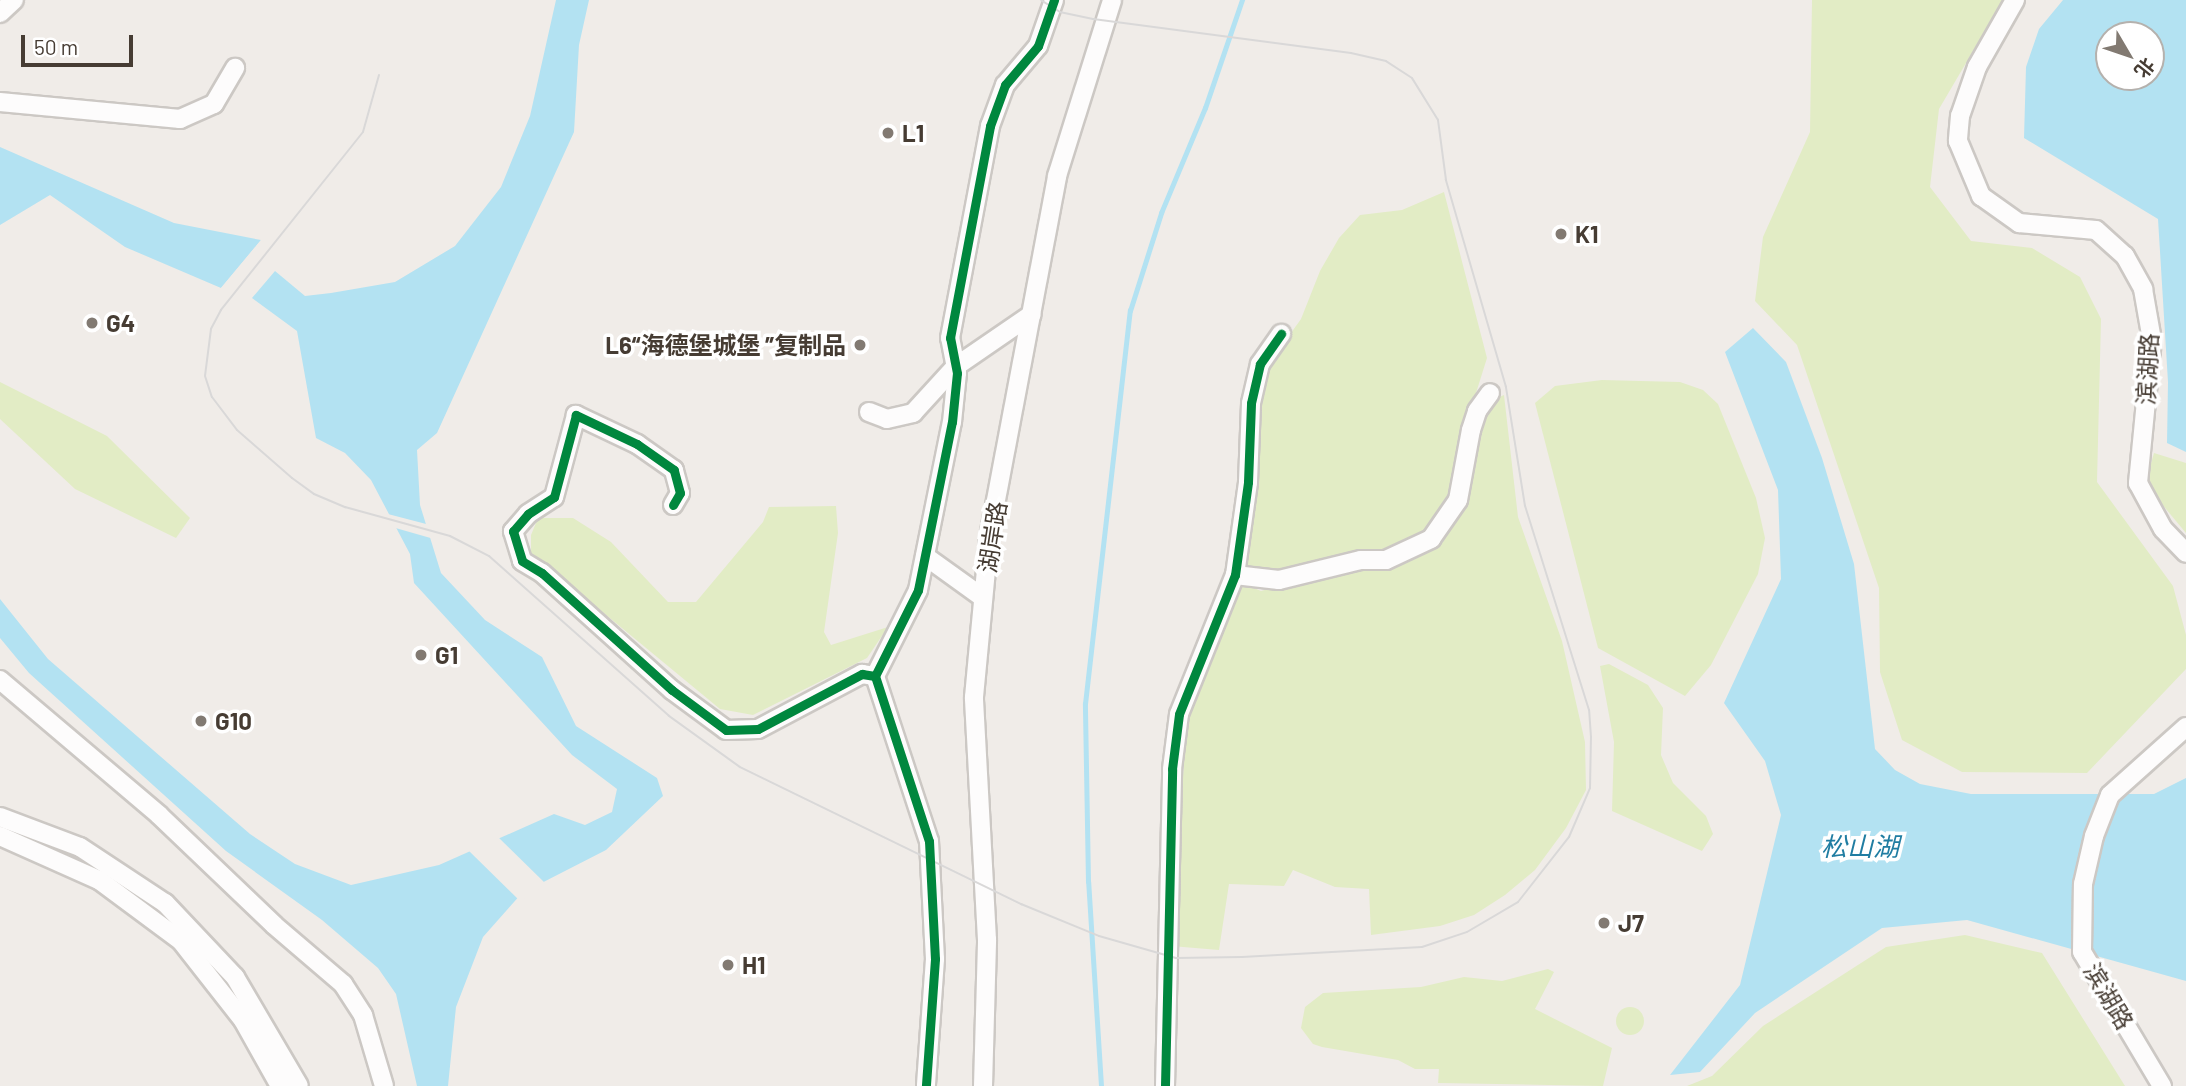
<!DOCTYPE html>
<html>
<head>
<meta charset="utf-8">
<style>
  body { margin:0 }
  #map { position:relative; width:2186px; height:1086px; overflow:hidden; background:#f0ece8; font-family:Barlow,"Noto Sans SC",sans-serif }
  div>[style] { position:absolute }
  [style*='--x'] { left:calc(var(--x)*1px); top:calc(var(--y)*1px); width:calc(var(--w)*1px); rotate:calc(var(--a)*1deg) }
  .green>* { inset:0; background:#e2ecc5 }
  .round { border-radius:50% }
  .water>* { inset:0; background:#b3e2f2 }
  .pier>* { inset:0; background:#f0ece8 }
  .stream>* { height:4.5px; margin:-2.25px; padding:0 2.25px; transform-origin:2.25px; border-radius:2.25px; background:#b3e2f2 }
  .roads { filter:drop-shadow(2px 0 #ccc8c4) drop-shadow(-2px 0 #ccc8c4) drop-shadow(0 2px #ccc8c4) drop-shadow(0 -2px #ccc8c4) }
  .minor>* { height:18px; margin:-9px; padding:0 9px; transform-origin:9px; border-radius:9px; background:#fdfcfc }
  .tram>* { height:2px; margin:-1px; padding:0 1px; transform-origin:1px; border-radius:1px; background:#d9d8d8 }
  .cycleway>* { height:9px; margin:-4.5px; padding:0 4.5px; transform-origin:4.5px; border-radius:4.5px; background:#00873e }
  .dots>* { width:19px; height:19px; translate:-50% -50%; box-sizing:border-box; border:4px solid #fff; border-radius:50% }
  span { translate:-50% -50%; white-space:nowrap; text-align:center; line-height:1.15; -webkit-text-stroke:7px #fff; paint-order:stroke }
  .poi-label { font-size:24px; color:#463c33; font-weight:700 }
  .left { translate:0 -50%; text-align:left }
  .right { translate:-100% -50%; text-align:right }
  .street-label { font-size:24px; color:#463c33 }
  .water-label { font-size:26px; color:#207da2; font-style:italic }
  .north { position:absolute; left:2095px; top:21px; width:70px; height:70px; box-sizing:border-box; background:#fff; border:2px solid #b5b1ad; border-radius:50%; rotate:129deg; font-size:19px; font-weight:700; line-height:28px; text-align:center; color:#463c33 }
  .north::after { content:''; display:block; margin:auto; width:24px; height:32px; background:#827a72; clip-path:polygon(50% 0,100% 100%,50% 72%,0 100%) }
  .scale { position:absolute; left:21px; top:35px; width:112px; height:32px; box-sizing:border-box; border:4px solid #463c33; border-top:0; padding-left:9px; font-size:21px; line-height:24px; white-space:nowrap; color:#463c33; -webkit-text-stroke:5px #fff; paint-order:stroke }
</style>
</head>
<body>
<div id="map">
  <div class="green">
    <i style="clip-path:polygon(1812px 0,2003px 0,1939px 109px,1930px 187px,1971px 241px,2032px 248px,2080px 277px,2101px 319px,2097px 482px,2173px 586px,2186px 635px,2186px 669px,2087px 773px,1962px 772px,1902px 740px,1880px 672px,1879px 588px,1797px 345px,1755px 301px,1763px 237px,1810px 132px)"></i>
    <i style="clip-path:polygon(1444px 192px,1487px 358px,1465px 428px,1456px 491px,1424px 538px,1390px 554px,1253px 574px,1243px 561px,1260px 390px,1268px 365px,1301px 319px,1320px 271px,1339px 238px,1360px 215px,1402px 210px)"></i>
    <i style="clip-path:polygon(1602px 380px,1680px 382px,1703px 390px,1718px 404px,1756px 498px,1765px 538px,1758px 574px,1711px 665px,1685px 696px,1598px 648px,1535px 403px,1555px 386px)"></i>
    <i style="clip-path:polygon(0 382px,107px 436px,190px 518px,176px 538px,75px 489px,0 419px)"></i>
    <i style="clip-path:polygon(1504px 395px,1518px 517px,1562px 641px,1585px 742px,1586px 790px,1566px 828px,1535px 870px,1505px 895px,1474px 915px,1440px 926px,1371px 935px,1369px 889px,1335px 887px,1293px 870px,1284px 886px,1229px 884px,1219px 950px,1171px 946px,1188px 707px,1240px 587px,1247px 585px,1261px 591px,1437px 541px,1482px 416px,1490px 401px)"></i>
    <i style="clip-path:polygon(2154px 453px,2186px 463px,2186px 533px,2145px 484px)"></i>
    <i style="clip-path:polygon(836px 506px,838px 533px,824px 632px,831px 645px,888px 627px,867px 658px,753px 715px,720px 709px,531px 553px,531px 535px,538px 518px,573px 518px,611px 542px,668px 602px,696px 602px,763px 522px,769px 507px)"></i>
    <i style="clip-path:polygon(1609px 664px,1648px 685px,1663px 708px,1661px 755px,1673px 783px,1706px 816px,1713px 834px,1702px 851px,1612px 811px,1614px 742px,1600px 666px)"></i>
    <i style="clip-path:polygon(1965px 935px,2042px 953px,2125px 1086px,1687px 1086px,1712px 1076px,1763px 1026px,1886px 947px)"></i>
    <i style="clip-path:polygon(1548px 969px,1554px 972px,1535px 1009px,1612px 1048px,1603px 1086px,1438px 1083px,1439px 1069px,1415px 1069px,1398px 1060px,1322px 1047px,1313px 1044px,1301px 1028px,1305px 1007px,1323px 993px,1421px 987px,1464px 977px,1502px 981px)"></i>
    <i class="round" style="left:1616px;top:1007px;width:28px;height:28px"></i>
  </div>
  <div class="water">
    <i style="clip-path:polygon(556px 0,589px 0,579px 45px,574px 132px,437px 433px,417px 450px,420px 505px,441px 573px,485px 620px,542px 657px,576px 726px,657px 778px,663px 796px,606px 850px,522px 893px,483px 937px,456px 1007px,448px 1086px,417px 1086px,396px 994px,378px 968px,322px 920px,226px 851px,29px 673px,0 638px,0 599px,48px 659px,250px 834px,295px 864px,351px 885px,439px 865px,554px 814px,585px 825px,612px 812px,617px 789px,572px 755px,414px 583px,410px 554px,371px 480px,345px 453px,316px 438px,297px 331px,252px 298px,275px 271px,305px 296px,331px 293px,395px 282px,455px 246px,501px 187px,530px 116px)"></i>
    <i style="clip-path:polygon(evenodd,2063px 0,2186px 0,2186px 452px,2167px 443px,2168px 382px,2158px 219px,2024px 138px,2026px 67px,2039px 29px,2063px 0,2109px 35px,2151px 35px,2151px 77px,2109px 77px,2109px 35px)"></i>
    <i style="clip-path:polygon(0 147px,174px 223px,261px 240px,221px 288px,125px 247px,50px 195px,0 225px)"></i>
    <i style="clip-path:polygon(1753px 328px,1786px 362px,1822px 458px,1854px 564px,1875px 749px,1895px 770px,1920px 784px,1971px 794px,2154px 794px,2186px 778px,2186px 981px,1967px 920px,1882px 928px,1755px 1013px,1700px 1072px,1670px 1075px,1740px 985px,1781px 815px,1765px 761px,1724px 703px,1781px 579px,1778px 490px,1725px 352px)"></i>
  </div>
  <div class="pier">
    <i style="clip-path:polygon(265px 239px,224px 290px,221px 288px,261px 240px)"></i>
    <i style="clip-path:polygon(384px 513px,430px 525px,434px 539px,392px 527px)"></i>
    <i style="clip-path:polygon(495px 834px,546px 884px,520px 901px,466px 848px)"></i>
  </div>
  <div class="stream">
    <i style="--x:1101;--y:1086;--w:204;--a:-93.6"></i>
    <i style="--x:1088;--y:882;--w:178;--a:-91"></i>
    <i style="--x:1085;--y:704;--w:396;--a:-83.5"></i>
    <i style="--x:1130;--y:311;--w:103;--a:-72.4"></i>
    <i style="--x:1161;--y:213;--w:114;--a:-67.3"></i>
    <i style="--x:1205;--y:108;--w:114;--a:-71.1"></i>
  </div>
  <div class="roads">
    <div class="minor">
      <i style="--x:2015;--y:0;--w:77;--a:119.6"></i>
      <i style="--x:1977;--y:67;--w:52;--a:109.1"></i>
      <i style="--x:1960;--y:116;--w:25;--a:95"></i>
      <i style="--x:1958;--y:141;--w:60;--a:67.3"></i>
      <i style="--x:1981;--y:196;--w:47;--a:35.4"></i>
      <i style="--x:2019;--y:223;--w:77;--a:5.2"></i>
      <i style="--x:2096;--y:230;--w:39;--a:42"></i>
      <i style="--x:2125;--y:256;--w:38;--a:61"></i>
      <i style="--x:2143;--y:289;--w:52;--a:80"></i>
      <i style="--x:2152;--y:340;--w:144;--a:95.6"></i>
      <i style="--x:2138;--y:483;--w:52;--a:61.5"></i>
      <i style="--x:2163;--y:529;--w:33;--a:46"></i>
      <i style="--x:0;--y:13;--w:19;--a:-43"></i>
      <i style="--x:0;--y:102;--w:181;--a:5.4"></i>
      <i style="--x:180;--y:119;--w:37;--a:-24"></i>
      <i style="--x:214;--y:104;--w:42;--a:-59.7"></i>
      <i style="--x:869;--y:412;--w:19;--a:21"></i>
      <i style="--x:887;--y:419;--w:27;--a:-13"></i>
      <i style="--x:913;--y:413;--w:62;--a:-47.6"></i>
      <i style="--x:955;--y:367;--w:93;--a:-34.5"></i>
      <i style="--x:673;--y:505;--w:14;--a:-60"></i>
      <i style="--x:680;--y:493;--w:24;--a:-105"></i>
      <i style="--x:674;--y:470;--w:45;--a:-144.9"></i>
      <i style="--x:637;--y:444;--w:68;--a:-154.6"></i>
      <i style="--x:576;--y:415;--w:85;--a:105"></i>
      <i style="--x:554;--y:497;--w:31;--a:147"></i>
      <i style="--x:528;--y:514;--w:23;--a:131"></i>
      <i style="--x:513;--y:531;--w:31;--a:73"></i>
      <i style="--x:522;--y:561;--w:23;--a:31"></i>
      <i style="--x:542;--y:573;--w:175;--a:42"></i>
      <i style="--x:672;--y:690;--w:67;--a:36.5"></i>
      <i style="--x:726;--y:730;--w:32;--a:-2"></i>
      <i style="--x:758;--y:729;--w:118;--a:-27.9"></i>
      <i style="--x:862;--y:674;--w:13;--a:9"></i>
      <i style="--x:875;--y:676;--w:174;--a:71.9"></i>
      <i style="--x:929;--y:841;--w:118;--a:87.1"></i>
      <i style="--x:935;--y:959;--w:127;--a:94.1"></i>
      <i style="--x:925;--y:556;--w:70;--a:35.7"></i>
      <i style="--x:1235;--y:575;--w:44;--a:6.5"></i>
      <i style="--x:1279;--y:580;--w:84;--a:-13.7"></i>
      <i style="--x:1361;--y:560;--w:25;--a:0"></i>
      <i style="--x:1386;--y:560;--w:50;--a:-25"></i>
      <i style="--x:1431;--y:539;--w:47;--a:-55.3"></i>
      <i style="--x:1458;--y:500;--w:71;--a:-79.5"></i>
      <i style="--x:1471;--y:430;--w:20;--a:-72"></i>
      <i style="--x:1477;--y:411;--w:22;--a:-54"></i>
      <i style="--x:875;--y:676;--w:96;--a:-63.4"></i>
      <i style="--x:918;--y:590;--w:171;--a:-78.6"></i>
      <i style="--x:952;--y:422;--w:49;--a:-84.2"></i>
      <i style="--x:957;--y:373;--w:36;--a:-101"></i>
      <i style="--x:950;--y:338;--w:216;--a:-79.3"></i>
      <i style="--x:990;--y:126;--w:44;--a:-69.9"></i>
      <i style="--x:1005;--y:85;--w:51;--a:-49.8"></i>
      <i style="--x:1038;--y:46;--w:49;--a:-70.8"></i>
      <i style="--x:0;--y:680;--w:209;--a:40.3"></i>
      <i style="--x:159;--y:815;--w:159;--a:43.7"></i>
      <i style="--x:274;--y:925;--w:91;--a:40.5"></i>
      <i style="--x:343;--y:984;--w:37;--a:57"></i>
      <i style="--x:363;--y:1015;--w:74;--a:73.5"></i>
      <i style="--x:0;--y:817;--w:85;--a:20.6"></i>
      <i style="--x:80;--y:847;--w:102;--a:33.4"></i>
      <i style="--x:165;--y:903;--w:102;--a:46.6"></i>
      <i style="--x:235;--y:977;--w:126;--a:59.6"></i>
      <i style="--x:0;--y:836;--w:108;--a:24"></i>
      <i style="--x:99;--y:880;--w:102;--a:36.6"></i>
      <i style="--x:181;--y:941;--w:100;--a:51.9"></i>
      <i style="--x:243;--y:1020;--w:76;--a:60.7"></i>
      <i style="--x:983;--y:1086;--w:146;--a:-88.4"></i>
      <i style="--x:987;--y:940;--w:243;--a:-93.1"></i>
      <i style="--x:974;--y:697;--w:161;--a:-84.6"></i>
      <i style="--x:989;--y:537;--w:367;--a:-79.3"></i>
      <i style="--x:1057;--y:176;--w:184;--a:-72.6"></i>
      <i style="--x:1165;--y:1086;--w:317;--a:-88.7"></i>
      <i style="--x:1172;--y:769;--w:55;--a:-82.7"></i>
      <i style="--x:1179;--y:714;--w:150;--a:-68.1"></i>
      <i style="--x:1235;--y:575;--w:94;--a:-82"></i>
      <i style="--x:1248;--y:482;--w:79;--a:-87.8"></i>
      <i style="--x:1251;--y:403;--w:40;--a:-77"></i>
      <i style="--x:1260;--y:364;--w:37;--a:-55"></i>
      <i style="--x:2162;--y:1086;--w:156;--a:-120.8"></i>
      <i style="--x:2082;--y:952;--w:68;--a:-89.2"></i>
      <i style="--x:2083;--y:884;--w:49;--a:-77.1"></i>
      <i style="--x:2094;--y:836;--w:44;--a:-68.7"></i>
      <i style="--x:2110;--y:795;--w:102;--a:-41.8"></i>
    </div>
  </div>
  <div class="tram">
    <i style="--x:379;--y:75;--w:59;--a:105.7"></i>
    <i style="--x:363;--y:132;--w:228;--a:128.6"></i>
    <i style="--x:221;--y:310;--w:21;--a:118"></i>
    <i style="--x:211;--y:329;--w:47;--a:97.3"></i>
    <i style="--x:205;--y:376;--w:22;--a:72"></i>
    <i style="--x:212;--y:397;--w:41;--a:52.9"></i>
    <i style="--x:237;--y:430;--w:73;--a:41.1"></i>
    <i style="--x:292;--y:478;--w:27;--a:36"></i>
    <i style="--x:314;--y:494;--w:34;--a:23"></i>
    <i style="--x:345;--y:507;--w:109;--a:15.4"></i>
    <i style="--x:450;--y:536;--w:44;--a:27.1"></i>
    <i style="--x:489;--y:556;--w:241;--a:41.6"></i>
    <i style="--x:669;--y:716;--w:87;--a:35.7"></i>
    <i style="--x:740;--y:767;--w:313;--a:26"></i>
    <i style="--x:1021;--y:904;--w:84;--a:22.3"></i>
    <i style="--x:1099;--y:936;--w:80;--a:15.9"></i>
    <i style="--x:1176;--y:958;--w:66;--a:-0.9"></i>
    <i style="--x:1242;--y:957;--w:180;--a:-3.2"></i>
    <i style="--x:1422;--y:947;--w:47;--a:-18.4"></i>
    <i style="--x:1467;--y:932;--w:59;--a:-30.5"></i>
    <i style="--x:1518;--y:902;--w:83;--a:-51.9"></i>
    <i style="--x:1569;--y:837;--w:53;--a:-66.8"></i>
    <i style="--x:1590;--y:788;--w:51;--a:-88.9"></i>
    <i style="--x:1591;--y:737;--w:27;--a:-94"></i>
    <i style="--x:1589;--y:710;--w:214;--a:-107.4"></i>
    <i style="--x:1525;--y:506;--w:121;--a:-99.1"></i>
    <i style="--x:1506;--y:387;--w:216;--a:-106.2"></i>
    <i style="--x:1446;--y:180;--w:61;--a:-97.6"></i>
    <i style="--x:1438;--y:120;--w:49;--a:-121.8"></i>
    <i style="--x:1412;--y:78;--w:31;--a:-147"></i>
    <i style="--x:1386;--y:61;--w:36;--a:-167"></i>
    <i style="--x:1351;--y:53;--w:260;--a:-172.5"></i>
    <i style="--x:1093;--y:19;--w:34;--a:-168"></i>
    <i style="--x:1060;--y:12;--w:22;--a:-148"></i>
  </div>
  <div class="cycleway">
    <i style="--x:673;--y:505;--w:14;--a:-60"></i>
    <i style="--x:680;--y:493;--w:24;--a:-105"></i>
    <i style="--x:674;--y:470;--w:45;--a:-144.9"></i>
    <i style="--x:637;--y:444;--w:68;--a:-154.6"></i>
    <i style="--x:576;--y:415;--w:85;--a:105"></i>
    <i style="--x:554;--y:497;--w:31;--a:147"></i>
    <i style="--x:528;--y:514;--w:23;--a:131"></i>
    <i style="--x:513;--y:531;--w:31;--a:73"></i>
    <i style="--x:522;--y:561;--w:23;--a:31"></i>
    <i style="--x:542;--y:573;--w:175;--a:42"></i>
    <i style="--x:672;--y:690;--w:67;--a:36.5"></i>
    <i style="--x:726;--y:730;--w:32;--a:-2"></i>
    <i style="--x:758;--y:729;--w:118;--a:-27.9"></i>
    <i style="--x:862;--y:674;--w:13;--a:9"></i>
    <i style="--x:875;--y:676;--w:174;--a:71.9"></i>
    <i style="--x:929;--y:841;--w:118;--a:87.1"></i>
    <i style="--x:935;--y:959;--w:127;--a:94.1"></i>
    <i style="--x:875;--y:676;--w:96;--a:-63.4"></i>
    <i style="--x:918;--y:590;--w:171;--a:-78.6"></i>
    <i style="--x:952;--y:422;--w:49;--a:-84.2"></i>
    <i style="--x:957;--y:373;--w:36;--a:-101"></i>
    <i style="--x:950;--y:338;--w:216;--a:-79.3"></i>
    <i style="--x:990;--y:126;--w:44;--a:-69.9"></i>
    <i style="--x:1005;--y:85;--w:51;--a:-49.8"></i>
    <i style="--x:1038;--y:46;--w:49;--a:-70.8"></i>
    <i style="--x:1165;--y:1086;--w:317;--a:-88.7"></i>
    <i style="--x:1172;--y:769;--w:55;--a:-82.7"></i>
    <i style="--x:1179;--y:714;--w:150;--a:-68.1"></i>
    <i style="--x:1235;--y:575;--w:94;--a:-82"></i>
    <i style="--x:1248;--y:482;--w:79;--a:-87.8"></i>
    <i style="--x:1251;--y:403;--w:40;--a:-77"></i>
    <i style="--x:1260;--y:364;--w:37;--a:-55"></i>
  </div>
  <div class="dots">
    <i style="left:888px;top:133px;background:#827a72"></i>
    <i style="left:1561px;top:234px;background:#827a72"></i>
    <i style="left:92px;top:323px;background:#827a72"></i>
    <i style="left:860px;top:345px;background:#827a72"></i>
    <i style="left:421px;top:655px;background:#827a72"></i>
    <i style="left:201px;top:721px;background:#827a72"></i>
    <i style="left:1604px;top:923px;background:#827a72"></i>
    <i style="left:728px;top:965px;background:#827a72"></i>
  </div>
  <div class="poi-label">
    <span class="left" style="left:902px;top:133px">L1</span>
    <span class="left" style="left:1575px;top:234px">K1</span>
    <span class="left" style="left:106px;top:323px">G4</span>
    <span class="right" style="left:846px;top:345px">L6“海德堡城堡 ”复制品</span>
    <span class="left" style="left:435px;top:655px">G1</span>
    <span class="left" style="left:215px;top:721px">G10</span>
    <span class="left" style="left:1618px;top:923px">J7</span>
    <span class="left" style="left:742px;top:965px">H1</span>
  </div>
  <div class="street-label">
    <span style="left:2147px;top:369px;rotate:-87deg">滨湖路</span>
    <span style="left:992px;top:537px;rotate:-81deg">湖岸路</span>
    <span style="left:2109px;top:996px;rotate:59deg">滨湖路</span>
  </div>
  <div class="water-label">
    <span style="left:1860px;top:846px">松山湖</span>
  </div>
  <div class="north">北</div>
  <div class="scale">50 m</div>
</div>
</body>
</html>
